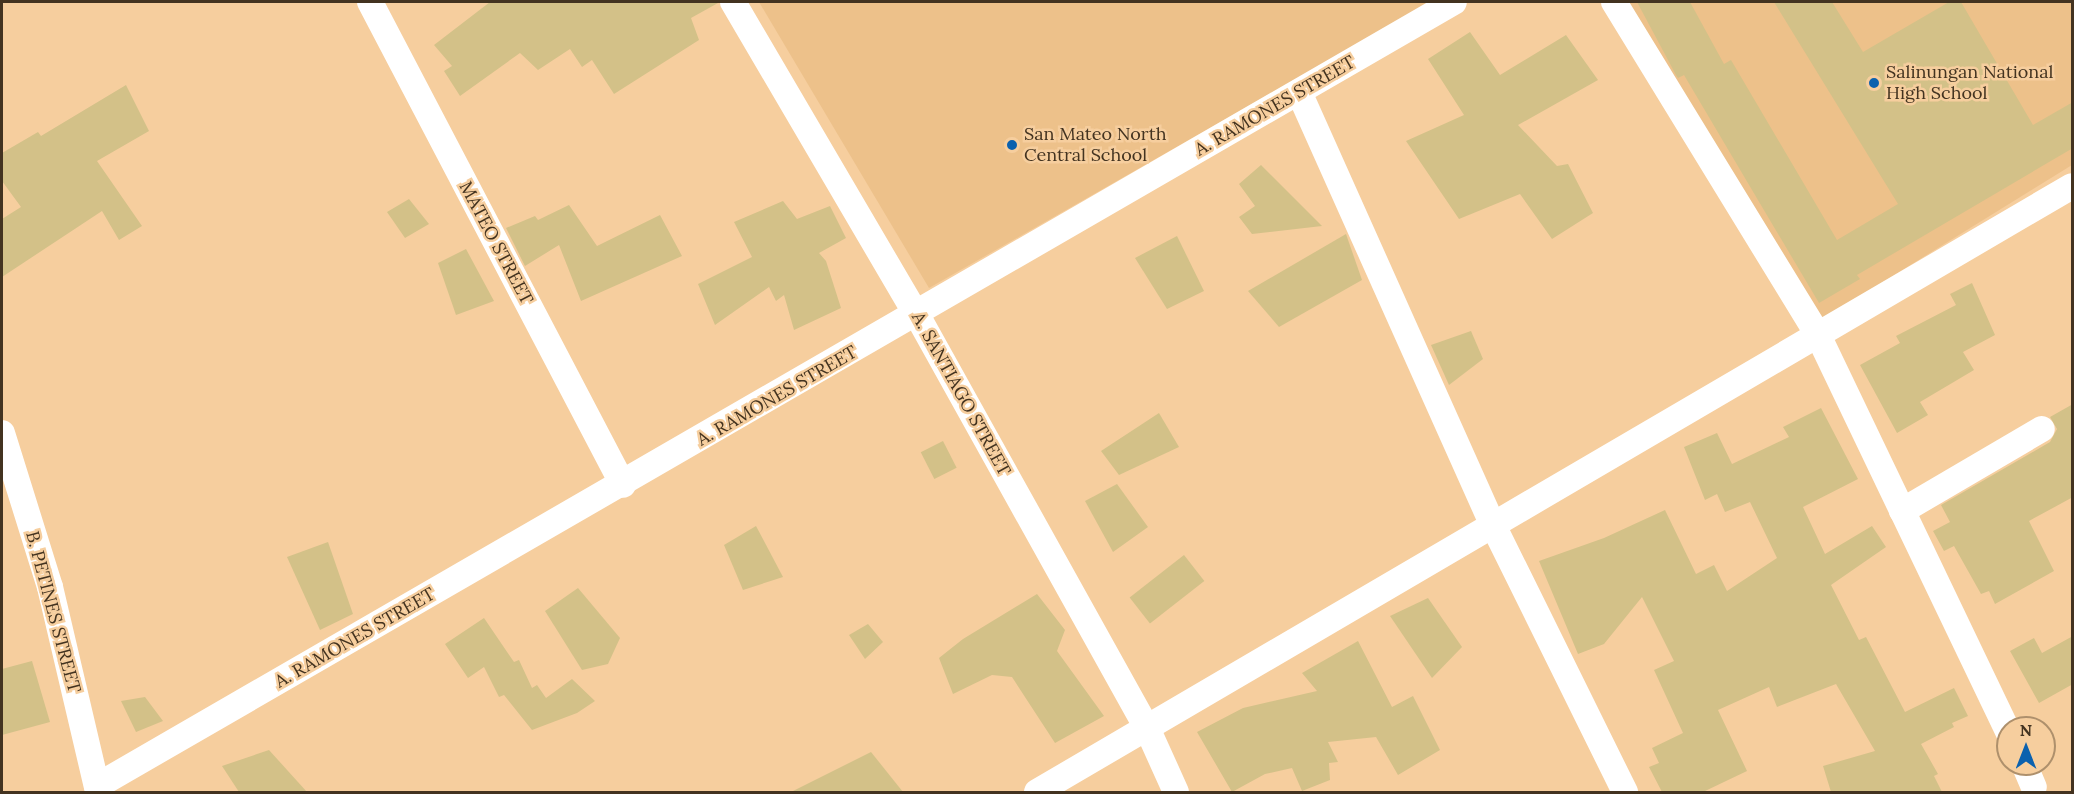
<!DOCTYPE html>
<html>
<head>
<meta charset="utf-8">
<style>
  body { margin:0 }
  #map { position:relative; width:2074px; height:794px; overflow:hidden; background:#f6ce9e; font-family:Lora,serif }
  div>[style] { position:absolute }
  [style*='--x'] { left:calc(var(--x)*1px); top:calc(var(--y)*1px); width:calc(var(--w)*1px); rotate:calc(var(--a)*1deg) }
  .built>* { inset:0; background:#edc18a }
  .building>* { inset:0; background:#d3c188; transform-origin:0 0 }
  .street>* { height:26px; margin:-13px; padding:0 13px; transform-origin:13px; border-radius:13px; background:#fff }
  .dots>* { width:16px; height:16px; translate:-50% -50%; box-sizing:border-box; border:3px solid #f6ce9e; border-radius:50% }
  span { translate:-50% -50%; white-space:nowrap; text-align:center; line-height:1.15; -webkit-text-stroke:5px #f6ce9e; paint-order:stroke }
  .poi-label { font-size:18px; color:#433320 }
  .left { translate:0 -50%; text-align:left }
  .street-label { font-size:18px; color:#433320 }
  .frame { position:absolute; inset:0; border:3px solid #433320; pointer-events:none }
  .north { position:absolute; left:1996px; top:716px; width:60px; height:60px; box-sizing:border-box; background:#f6ce9e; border:2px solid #ae906c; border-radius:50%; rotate:0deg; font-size:16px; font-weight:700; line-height:24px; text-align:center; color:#433320 }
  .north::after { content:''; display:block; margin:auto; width:21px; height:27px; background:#0b61ae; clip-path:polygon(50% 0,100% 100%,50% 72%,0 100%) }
</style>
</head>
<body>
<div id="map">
  <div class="built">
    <i style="clip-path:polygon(759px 2px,1431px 2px,929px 288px)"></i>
    <i style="clip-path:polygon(1626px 2px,2072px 2px,2072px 165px,1820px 321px)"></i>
  </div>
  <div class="building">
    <i style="clip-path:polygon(490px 2px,718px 2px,718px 3px,691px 18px,699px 40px,614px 94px,592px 60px,582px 67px,570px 49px,538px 70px,520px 53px,460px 96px,444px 71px,452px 66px,434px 45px)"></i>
    <i style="clip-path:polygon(1637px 2px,1690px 2px,1724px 64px,1731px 60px,1837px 240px,1898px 204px,1774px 2px,1832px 2px,1863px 52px,1949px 2px,1961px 2px,2033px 125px,2073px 102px,2073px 148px,1857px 275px,1860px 279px,1819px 303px,1684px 75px,1678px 78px,1676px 75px)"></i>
    <i style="clip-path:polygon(1470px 32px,1500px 75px,1566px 35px,1598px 80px,1518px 125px,1557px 166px,1568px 164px,1593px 213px,1552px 239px,1520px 194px,1459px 219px,1406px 141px,1464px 115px,1428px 59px)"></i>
    <i style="clip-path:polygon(126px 85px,149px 131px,97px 161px,142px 226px,119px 240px,102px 211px,2px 277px,2px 219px,21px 207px,2px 181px,2px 153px,38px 132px,41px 136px)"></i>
    <i style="clip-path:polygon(1261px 165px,1322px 226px,1252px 234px,1239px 217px,1255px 206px,1239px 184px)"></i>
    <i style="clip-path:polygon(409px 199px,429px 224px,405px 238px,387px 212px)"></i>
    <i style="clip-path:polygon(783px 201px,797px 219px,830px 206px,846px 238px,819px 253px,826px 261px,841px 308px,794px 330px,784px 295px,776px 301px,769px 287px,715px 325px,698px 284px,752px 257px,734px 222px)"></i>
    <i style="clip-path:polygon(569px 205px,597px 246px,660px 215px,682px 256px,581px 301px,559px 245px,525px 266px,506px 228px,535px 216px,538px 220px)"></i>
    <i style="clip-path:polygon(1346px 234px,1362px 280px,1279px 327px,1248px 291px)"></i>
    <i style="clip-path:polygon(1177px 236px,1204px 291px,1167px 309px,1135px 258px)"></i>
    <i style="clip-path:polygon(466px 249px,494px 301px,456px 315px,438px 263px)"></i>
    <i style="clip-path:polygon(1972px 283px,1995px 335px,1963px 352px,1974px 370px,1920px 402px,1928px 415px,1897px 433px,1860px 365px,1900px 343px,1896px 336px,1956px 305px,1950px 294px)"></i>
    <i style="clip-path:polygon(1471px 331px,1483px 359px,1449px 385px,1431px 345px)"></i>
    <i style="clip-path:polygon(2073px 404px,2073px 497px,2029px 521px,2054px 571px,1995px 604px,1989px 591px,1981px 594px,1954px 546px,1944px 551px,1933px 531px,1950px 522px,1941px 505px,2050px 442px,2057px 429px,2050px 417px)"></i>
    <i style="clip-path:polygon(1821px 408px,1858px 479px,1803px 507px,1825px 554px,1872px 526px,1886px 547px,1831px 585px,1859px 640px,1866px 637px,1905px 712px,1954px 688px,1968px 716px,1952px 723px,1954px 727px,1921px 744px,1938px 774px,1934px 776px,1942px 792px,1831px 792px,1823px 766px,1875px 751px,1836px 684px,1777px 707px,1769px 687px,1718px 710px,1747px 771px,1703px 792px,1662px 792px,1649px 767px,1659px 763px,1652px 748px,1683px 733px,1654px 670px,1674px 661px,1642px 597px,1604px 644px,1578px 654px,1539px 561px,1604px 538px,1665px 510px,1696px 574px,1714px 565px,1727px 591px,1777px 558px,1750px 502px,1725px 512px,1717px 494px,1705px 500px,1684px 447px,1717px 433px,1732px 464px,1789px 437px,1783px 427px)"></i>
    <i style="clip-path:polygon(1159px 413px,1179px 447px,1119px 475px,1101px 451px)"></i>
    <i style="left:943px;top:441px;width:30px;height:25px;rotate:63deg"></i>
    <i style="clip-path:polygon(1117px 484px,1148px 527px,1113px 552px,1085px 501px)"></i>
    <i style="clip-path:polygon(756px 526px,783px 577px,743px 590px,724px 545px)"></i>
    <i style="clip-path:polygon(328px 542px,353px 614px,320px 630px,287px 557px)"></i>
    <i style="left:1184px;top:555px;width:33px;height:69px;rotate:52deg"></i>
    <i style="clip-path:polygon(578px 588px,620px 638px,608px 664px,582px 670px,545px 611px)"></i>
    <i style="clip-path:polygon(1037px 594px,1065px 630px,1057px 651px,1104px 716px,1055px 743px,1012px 677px,992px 675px,953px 694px,939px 658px,963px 639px)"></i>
    <i style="clip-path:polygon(1428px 598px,1462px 647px,1432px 678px,1390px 616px)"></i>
    <i style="clip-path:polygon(484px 618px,514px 662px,519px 660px,532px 688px,537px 685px,546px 698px,572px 679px,595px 701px,577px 713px,532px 730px,504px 695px,499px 697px,484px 667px,468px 678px,445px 644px)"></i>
    <i style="clip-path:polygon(868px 624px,883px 642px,865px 659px,849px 635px)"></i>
    <i style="clip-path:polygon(2073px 636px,2073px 684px,2039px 703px,2010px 651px,2034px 638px,2042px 653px)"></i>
    <i style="clip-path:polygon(1358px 641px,1392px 707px,1413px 696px,1440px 750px,1398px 775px,1376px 737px,1328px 742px,1338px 762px,1329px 763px,1330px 780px,1302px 791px,1292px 768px,1265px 774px,1232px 792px,1197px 732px,1243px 708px,1317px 691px,1302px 673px)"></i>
    <i style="clip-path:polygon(32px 661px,50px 722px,2px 735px,2px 669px)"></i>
    <i style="clip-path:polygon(145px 697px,163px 721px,136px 732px,121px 701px)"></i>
    <i style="clip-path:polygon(269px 750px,307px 792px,239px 792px,222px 766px)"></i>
    <i style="clip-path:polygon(871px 752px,903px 792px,791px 792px)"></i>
  </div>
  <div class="street">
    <i style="--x:370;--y:2;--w:545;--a:62.35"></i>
    <i style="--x:733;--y:2;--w:363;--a:59.6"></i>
    <i style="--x:917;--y:315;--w:475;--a:60.9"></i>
    <i style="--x:1148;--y:730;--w:68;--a:65.7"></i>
    <i style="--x:1614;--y:2;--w:393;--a:58.5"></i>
    <i style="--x:1819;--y:337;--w:438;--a:64.4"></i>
    <i style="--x:1299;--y:92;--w:477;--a:65.9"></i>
    <i style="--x:1494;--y:527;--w:296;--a:63.7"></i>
    <i style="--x:2;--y:433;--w:161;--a:72.7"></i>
    <i style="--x:50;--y:587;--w:211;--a:76.8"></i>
    <i style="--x:1902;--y:511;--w:162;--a:-30.4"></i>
    <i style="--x:2024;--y:764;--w:25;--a:67"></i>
    <i style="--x:97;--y:786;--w:1567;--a:-30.02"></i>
    <i style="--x:1037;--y:792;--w:1199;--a:-30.35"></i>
  </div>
  <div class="dots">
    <i style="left:1874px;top:83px;background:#0b61ae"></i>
    <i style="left:1012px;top:145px;background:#0b61ae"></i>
  </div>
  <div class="poi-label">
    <span class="left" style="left:1886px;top:83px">Salinungan National<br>High School</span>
    <span class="left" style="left:1024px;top:145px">San Mateo North<br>Central School</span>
  </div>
  <div class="street-label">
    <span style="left:1275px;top:106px;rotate:-30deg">A. RAMONES STREET</span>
    <span style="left:496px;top:243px;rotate:62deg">MATEO STREET</span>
    <span style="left:961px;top:394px;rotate:61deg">A. SANTIAGO STREET</span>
    <span style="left:777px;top:396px;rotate:-30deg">A. RAMONES STREET</span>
    <span style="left:53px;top:612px;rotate:75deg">B. PETINES STREET</span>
    <span style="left:355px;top:638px;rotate:-30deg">A. RAMONES STREET</span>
  </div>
  <div class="frame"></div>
  <div class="north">N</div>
</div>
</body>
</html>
